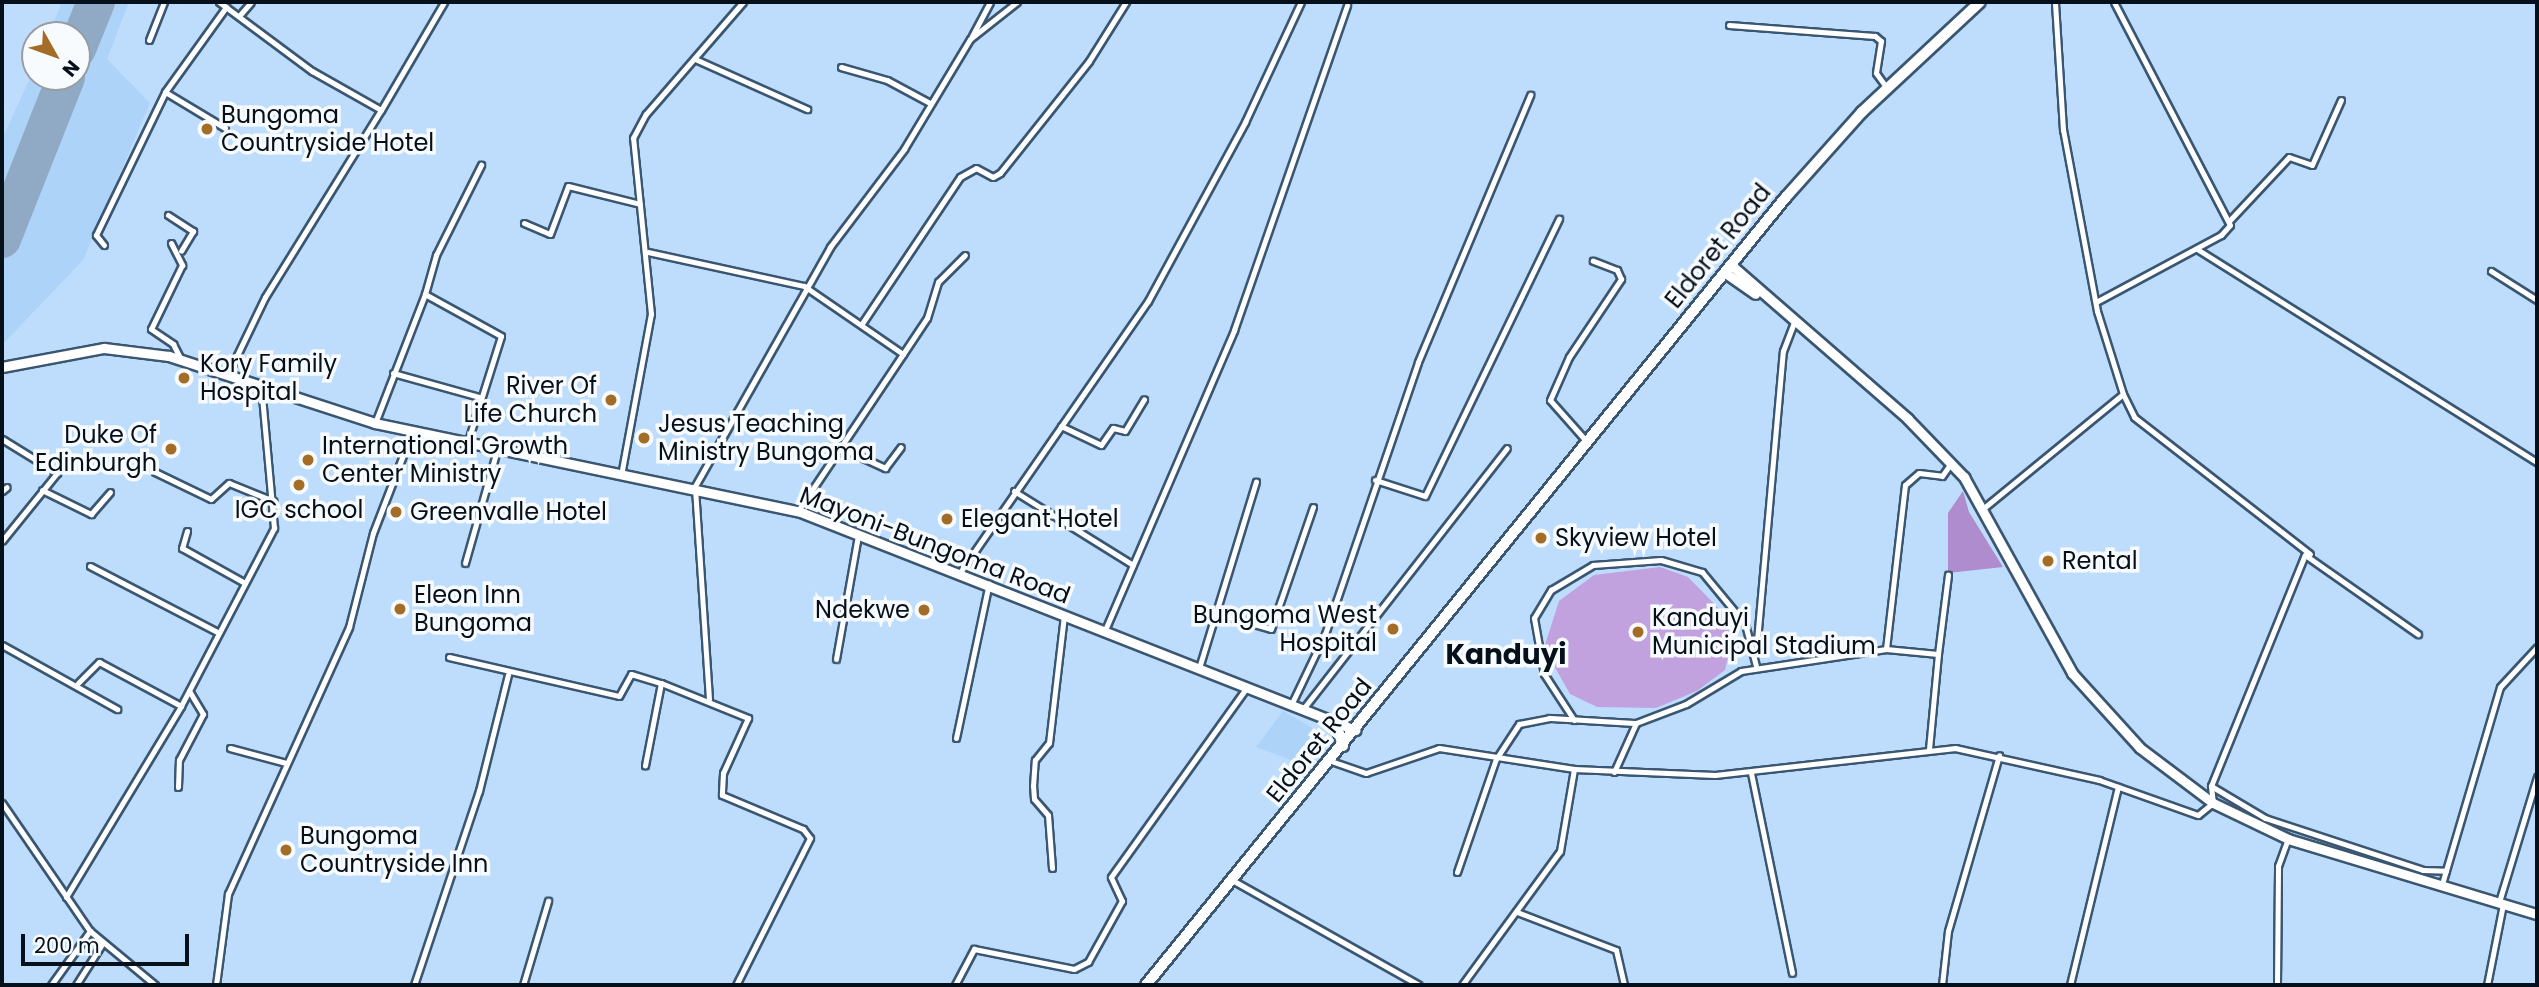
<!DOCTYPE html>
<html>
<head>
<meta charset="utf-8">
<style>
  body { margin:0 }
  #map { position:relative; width:2539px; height:987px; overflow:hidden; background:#beddfd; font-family:Poppins,sans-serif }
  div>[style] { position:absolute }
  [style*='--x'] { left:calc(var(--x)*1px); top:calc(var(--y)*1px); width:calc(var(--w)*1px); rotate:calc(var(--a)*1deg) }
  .built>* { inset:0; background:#add3f8 }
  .green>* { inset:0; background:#c1a1de }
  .forest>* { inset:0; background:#af8cce }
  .runway>* { height:38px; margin:-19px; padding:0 19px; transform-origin:19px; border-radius:19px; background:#90aac5 }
  .roads { filter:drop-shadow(2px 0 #3a5671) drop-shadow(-2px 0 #3a5671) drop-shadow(0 2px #3a5671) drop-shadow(0 -2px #3a5671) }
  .minor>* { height:5px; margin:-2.5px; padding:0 2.5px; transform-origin:2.5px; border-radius:2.5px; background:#fff }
  .primary>* { height:9px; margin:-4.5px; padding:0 4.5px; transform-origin:4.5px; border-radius:4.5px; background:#fff }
  .trunk>* { height:10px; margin:-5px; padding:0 5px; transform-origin:5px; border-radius:5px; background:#fff }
  .dots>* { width:19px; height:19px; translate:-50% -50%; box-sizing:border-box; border:4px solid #f8fbfe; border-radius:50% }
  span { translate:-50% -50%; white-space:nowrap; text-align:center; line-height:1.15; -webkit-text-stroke:7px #f8fbfe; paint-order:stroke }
  .poi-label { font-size:24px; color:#06101b }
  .left { translate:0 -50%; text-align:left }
  .right { translate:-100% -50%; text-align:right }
  .street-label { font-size:24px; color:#06101b }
  .quarter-label { font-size:28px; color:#06101b; font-weight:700 }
  .frame { position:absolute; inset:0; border:4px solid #06101b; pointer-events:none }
  .north { position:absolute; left:21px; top:21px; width:70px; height:70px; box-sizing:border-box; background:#f8fbfe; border:2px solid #979da3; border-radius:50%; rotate:130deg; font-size:19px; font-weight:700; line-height:28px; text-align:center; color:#06101b }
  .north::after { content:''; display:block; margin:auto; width:24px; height:32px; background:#a36c27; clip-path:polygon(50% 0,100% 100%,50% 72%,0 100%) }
  .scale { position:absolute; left:21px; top:934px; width:168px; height:32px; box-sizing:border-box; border:4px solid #06101b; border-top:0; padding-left:9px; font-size:21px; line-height:24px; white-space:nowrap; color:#06101b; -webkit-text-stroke:5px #f8fbfe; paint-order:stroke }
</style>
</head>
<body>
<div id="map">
  <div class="built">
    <i style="clip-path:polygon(62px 2px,129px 2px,107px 59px,150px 103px,83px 260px,2px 345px,2px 139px,35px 67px,35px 77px,77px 77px,77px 35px,48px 35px)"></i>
    <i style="clip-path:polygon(1283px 711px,1316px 730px,1299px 763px,1256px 747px)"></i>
  </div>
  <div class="green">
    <i style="clip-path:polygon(1660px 567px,1688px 577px,1727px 617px,1731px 644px,1725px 670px,1697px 691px,1656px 708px,1597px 707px,1570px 694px,1544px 648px,1559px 601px,1594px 575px)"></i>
  </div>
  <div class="forest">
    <i style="clip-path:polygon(1963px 491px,1969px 512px,2003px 567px,1948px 573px,1948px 513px)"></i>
  </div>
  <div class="runway">
    <i style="--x:77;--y:49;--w:51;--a:-68"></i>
    <i style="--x:2;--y:239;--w:174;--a:-68.4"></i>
  </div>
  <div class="roads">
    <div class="minor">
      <i style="--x:219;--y:2;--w:116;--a:36.6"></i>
      <i style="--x:312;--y:71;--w:79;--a:29.5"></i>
      <i style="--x:381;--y:110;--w:220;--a:121.8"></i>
      <i style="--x:265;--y:297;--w:88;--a:115.7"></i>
      <i style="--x:239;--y:16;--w:18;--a:-49"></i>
      <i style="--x:1729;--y:25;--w:146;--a:4.3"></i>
      <i style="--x:1875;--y:36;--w:8;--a:40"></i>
      <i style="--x:1881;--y:41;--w:32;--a:99"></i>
      <i style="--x:1876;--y:73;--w:19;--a:54"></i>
      <i style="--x:972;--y:36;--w:38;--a:-62"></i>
      <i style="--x:149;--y:40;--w:41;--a:-68.5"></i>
      <i style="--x:695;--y:59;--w:123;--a:24.1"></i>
      <i style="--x:841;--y:67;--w:48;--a:15.8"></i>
      <i style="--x:887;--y:80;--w:47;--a:28.2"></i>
      <i style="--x:381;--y:110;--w:125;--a:-59.7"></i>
      <i style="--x:225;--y:128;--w:70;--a:-149"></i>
      <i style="--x:165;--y:92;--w:105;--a:-54.3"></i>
      <i style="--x:168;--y:215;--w:30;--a:33"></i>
      <i style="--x:193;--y:231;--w:23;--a:121"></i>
      <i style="--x:2230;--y:220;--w:86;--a:-46.9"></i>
      <i style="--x:2289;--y:157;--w:24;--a:19"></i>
      <i style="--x:2312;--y:165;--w:71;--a:-66"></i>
      <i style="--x:524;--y:223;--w:28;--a:23"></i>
      <i style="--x:550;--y:234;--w:51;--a:-69.4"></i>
      <i style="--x:568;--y:186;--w:74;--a:14"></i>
      <i style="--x:171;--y:243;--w:25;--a:63"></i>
      <i style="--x:182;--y:265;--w:71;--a:115.8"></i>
      <i style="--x:151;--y:329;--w:27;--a:34"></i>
      <i style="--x:173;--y:344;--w:16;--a:63"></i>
      <i style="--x:104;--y:245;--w:13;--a:-129"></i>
      <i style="--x:96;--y:235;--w:159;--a:-64.2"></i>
      <i style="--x:2197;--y:249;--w:401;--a:32.1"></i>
      <i style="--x:648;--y:252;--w:160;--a:12.3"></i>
      <i style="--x:804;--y:286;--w:120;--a:34.5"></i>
      <i style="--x:903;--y:354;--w:189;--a:123.8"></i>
      <i style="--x:2491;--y:271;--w:54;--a:32.2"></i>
      <i style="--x:2096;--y:302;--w:142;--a:-28.2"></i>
      <i style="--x:2221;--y:235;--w:13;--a:-48"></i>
      <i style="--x:2230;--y:225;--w:251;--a:-117.5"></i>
      <i style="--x:863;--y:322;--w:174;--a:-56.2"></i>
      <i style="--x:960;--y:177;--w:18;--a:-29"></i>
      <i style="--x:976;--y:168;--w:19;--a:28"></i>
      <i style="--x:993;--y:177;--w:8;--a:-30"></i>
      <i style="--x:1000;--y:173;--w:143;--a:-51.5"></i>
      <i style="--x:1089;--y:61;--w:70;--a:-57.9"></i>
      <i style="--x:903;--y:354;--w:43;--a:-56.3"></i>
      <i style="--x:927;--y:318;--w:38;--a:-73"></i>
      <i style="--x:938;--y:282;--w:38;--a:-45"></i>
      <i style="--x:393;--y:373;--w:89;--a:15.6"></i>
      <i style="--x:2123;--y:394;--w:25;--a:64"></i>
      <i style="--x:2134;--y:417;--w:223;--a:37.9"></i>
      <i style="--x:375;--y:423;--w:138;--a:-68.8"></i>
      <i style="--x:1061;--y:426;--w:44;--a:25.4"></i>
      <i style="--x:1101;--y:445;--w:21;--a:-55"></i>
      <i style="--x:1113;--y:428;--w:12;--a:14"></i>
      <i style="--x:1125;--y:431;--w:37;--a:-59"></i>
      <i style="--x:2;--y:439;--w:65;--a:31.7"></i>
      <i style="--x:57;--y:473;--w:87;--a:129"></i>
      <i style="--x:1588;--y:443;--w:57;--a:-131.5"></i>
      <i style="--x:1550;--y:400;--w:47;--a:-66.2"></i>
      <i style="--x:1569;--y:357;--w:94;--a:-56.3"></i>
      <i style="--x:1621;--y:279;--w:10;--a:-114"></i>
      <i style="--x:1617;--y:270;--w:26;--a:-159"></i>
      <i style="--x:467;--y:444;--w:113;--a:-72.5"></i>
      <i style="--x:501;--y:336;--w:87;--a:-151.1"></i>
      <i style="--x:425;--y:294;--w:41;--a:-74.2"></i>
      <i style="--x:436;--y:255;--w:101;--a:-63.4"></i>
      <i style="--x:839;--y:447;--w:51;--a:24.5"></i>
      <i style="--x:885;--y:468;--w:26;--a:-53"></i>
      <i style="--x:622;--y:470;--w:159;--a:-79.5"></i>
      <i style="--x:651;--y:314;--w:177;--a:-95.8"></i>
      <i style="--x:633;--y:138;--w:27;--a:-62"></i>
      <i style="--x:646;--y:114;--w:148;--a:-49.1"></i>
      <i style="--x:155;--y:472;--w:62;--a:25.7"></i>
      <i style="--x:211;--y:499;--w:24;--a:-42"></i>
      <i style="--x:229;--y:483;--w:48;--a:22.2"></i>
      <i style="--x:1375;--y:480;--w:52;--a:17.7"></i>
      <i style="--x:1425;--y:496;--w:308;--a:-64.2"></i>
      <i style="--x:42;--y:490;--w:55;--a:26.1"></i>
      <i style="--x:91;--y:514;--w:29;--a:-49"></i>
      <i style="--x:2;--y:491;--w:6;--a:-39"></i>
      <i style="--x:1014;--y:491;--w:140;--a:31.9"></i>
      <i style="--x:1985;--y:507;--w:178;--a:-39.3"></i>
      <i style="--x:2123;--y:394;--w:87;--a:-107.4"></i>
      <i style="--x:2097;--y:311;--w:184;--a:-100.6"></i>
      <i style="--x:2063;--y:130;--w:128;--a:-93.6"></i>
      <i style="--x:187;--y:531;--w:18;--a:106"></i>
      <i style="--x:182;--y:548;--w:72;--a:29.1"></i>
      <i style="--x:465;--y:563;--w:117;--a:-74.2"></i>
      <i style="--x:90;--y:566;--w:145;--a:27.4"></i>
      <i style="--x:961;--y:571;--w:328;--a:-55.3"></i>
      <i style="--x:1148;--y:301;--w:204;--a:-61.5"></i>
      <i style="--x:1245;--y:122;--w:132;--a:-65"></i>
      <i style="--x:1212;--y:612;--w:61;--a:16.1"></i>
      <i style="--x:1271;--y:629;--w:129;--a:-71"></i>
      <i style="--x:1105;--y:630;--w:327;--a:-66.7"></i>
      <i style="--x:1234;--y:330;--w:344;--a:-70.8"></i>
      <i style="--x:2;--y:645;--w:132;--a:29.1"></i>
      <i style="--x:1886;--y:649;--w:165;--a:-83.4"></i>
      <i style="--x:1905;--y:485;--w:18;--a:-41"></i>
      <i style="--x:1919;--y:473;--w:23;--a:7"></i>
      <i style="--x:1942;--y:476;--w:16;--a:-55"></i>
      <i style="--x:1756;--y:652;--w:302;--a:-84.9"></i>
      <i style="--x:1783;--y:351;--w:30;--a:-69"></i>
      <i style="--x:1938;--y:654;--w:80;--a:-82.8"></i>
      <i style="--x:449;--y:657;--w:174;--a:12.9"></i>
      <i style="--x:619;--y:696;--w:25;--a:-61"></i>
      <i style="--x:631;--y:674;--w:31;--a:17"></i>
      <i style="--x:661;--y:683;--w:84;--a:101"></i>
      <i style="--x:836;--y:659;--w:126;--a:-79.9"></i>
      <i style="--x:1199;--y:668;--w:195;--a:-73"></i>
      <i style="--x:78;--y:683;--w:30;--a:-45"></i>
      <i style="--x:99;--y:662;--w:93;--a:28.2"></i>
      <i style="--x:661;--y:683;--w:94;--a:21.9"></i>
      <i style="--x:748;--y:718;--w:60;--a:114.4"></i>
      <i style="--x:723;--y:773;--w:22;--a:93"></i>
      <i style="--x:722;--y:795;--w:88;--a:22.8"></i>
      <i style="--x:803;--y:829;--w:11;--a:52"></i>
      <i style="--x:810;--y:838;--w:165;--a:116.7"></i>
      <i style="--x:709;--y:699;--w:213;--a:-93.8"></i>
      <i style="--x:695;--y:486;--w:274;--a:-60.5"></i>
      <i style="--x:830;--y:247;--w:123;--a:-52.9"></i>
      <i style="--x:904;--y:149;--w:128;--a:-59"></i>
      <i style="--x:970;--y:39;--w:60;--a:-38.2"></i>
      <i style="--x:1291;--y:705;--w:79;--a:-64.4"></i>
      <i style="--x:1325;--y:634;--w:287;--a:-71.1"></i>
      <i style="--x:1418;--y:362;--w:290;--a:-67.2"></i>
      <i style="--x:1303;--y:709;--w:331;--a:-52"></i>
      <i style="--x:1574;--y:720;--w:55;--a:-123.1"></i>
      <i style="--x:1544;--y:674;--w:57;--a:-100.1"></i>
      <i style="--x:1534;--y:618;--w:33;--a:-59"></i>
      <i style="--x:1551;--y:590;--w:49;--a:-30.8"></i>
      <i style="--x:1593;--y:565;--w:68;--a:-4.2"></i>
      <i style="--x:1661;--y:560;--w:43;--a:16.3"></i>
      <i style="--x:1702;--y:572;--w:67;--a:50.4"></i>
      <i style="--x:1745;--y:624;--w:43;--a:75.3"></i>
      <i style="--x:956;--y:738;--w:158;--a:-78"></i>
      <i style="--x:230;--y:748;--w:58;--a:15"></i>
      <i style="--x:1331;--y:761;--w:37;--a:19"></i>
      <i style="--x:1366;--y:773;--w:77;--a:-18.9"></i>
      <i style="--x:1439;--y:748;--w:137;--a:8.8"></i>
      <i style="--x:1574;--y:769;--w:141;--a:2.4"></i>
      <i style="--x:1715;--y:775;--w:242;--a:-6.4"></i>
      <i style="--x:1955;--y:748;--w:148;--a:12.5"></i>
      <i style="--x:2099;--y:780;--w:105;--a:19.5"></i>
      <i style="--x:2198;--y:815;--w:19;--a:-39"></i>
      <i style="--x:2213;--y:803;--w:17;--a:-97"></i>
      <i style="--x:2211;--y:786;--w:249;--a:-67.9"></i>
      <i style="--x:2305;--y:555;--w:138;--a:35"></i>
      <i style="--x:1614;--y:772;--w:54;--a:-65.8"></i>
      <i style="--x:1636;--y:723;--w:53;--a:-20.8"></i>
      <i style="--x:1686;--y:704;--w:64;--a:-31"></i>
      <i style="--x:1741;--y:671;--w:147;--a:-8.6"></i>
      <i style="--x:1886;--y:649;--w:52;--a:5.5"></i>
      <i style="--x:1938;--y:654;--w:95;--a:95.4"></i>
      <i style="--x:1751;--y:773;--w:204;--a:78.4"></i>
      <i style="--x:2211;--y:786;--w:63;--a:30.7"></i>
      <i style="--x:2265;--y:818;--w:166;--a:18.2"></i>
      <i style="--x:2423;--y:870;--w:23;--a:2"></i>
      <i style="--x:178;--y:787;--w:27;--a:-88"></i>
      <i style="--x:179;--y:760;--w:52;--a:-62.4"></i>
      <i style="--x:203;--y:714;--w:27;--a:-121"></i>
      <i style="--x:2;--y:803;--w:155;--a:55.5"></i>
      <i style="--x:90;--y:931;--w:85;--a:39.7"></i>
      <i style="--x:1052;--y:868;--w:53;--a:-94.3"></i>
      <i style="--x:1048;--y:815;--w:21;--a:-131"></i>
      <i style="--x:1034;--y:799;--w:13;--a:-94"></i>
      <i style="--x:1033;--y:786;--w:26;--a:-86"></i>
      <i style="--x:1035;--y:760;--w:22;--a:-51"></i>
      <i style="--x:1049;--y:743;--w:129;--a:-83.3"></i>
      <i style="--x:1457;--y:872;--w:120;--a:-71"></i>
      <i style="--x:1496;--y:759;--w:42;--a:-56.7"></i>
      <i style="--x:1519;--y:724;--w:31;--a:-11"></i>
      <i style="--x:1549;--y:718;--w:87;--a:3.3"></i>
      <i style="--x:1232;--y:880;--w:214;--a:29.3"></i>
      <i style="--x:2442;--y:884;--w:205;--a:-73.6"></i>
      <i style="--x:2500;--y:687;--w:54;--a:-47.2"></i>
      <i style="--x:66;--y:897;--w:223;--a:-58.9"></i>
      <i style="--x:181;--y:706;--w:201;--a:-62.4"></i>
      <i style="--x:274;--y:528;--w:143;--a:-95.2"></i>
      <i style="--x:2499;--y:902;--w:131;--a:-73.1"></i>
      <i style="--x:1517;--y:912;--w:106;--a:21"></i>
      <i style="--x:1616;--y:950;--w:36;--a:77"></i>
      <i style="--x:51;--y:985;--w:67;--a:-54.2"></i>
      <i style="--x:76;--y:985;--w:49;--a:-57.6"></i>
      <i style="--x:216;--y:985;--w:92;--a:-82.5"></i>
      <i style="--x:228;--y:894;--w:293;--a:-65.6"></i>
      <i style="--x:349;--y:627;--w:97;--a:-75.7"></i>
      <i style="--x:373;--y:533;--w:108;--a:-68.9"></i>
      <i style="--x:414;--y:985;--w:205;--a:-71.5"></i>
      <i style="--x:479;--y:791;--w:120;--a:-76"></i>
      <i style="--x:523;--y:985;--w:88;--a:-73.4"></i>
      <i style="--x:955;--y:985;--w:41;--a:-62.2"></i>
      <i style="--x:974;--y:949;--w:102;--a:11.3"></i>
      <i style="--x:1074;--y:969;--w:16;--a:-27"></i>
      <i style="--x:1088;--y:962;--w:70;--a:-60.9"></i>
      <i style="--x:1122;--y:901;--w:26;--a:-115"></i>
      <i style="--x:1111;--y:877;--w:234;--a:-54.4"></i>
      <i style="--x:1462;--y:985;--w:166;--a:-53.8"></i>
      <i style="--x:1560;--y:851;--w:83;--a:-80.3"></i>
      <i style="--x:1942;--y:985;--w:54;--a:-83.7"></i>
      <i style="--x:1948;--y:931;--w:183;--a:-73.8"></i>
      <i style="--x:2070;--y:985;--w:204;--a:-76.4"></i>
      <i style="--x:2277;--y:985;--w:119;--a:-89.5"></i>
      <i style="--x:2278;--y:866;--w:29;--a:-70"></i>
      <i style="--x:2487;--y:985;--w:83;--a:-78.8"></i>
    </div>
    <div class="primary">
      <i style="--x:1730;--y:264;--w:236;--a:41"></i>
      <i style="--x:1908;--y:419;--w:81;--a:46"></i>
      <i style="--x:1964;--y:477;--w:224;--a:61.1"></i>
      <i style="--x:2072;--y:673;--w:101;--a:47.8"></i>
      <i style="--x:2140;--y:748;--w:91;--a:37"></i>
      <i style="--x:2213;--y:803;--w:83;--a:25.6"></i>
      <i style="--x:2288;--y:839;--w:260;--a:16.8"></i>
      <i style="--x:1724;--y:272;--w:38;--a:35"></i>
      <i style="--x:2;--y:367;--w:104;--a:-10.6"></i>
      <i style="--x:104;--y:348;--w:65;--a:7"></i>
      <i style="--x:169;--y:356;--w:217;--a:18"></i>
      <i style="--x:375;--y:423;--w:432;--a:11.8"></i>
      <i style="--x:798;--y:511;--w:599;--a:21.46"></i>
    </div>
    <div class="trunk">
      <i style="--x:1336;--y:724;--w:23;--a:72"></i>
      <i style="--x:1146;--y:985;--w:1015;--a:-50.92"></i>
      <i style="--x:1786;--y:197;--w:114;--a:-48.2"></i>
      <i style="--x:1862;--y:112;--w:161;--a:-43"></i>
    </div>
  </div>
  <div class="dots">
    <i style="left:207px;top:129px;background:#a36c27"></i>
    <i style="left:184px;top:378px;background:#a36c27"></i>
    <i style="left:611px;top:400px;background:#a36c27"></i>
    <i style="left:644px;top:438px;background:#a36c27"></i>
    <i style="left:171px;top:449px;background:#a36c27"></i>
    <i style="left:308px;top:460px;background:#a36c27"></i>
    <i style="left:299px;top:485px;background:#a36c27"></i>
    <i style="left:396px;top:512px;background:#a36c27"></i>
    <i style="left:947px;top:519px;background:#a36c27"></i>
    <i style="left:1541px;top:538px;background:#a36c27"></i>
    <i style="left:2048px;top:561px;background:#a36c27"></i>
    <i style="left:400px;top:609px;background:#a36c27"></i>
    <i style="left:924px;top:610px;background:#a36c27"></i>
    <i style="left:1393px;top:629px;background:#a36c27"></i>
    <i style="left:1638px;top:632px;background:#a36c27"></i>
    <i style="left:286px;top:850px;background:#a36c27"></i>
  </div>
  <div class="poi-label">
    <span class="left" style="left:221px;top:129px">Bungoma<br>Countryside Hotel</span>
    <span class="left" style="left:200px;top:378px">Kory Family<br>Hospital</span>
    <span class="right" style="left:597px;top:400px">River Of<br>Life Church</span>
    <span class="left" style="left:658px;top:438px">Jesus Teaching<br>Ministry Bungoma</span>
    <span class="right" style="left:157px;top:449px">Duke Of<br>Edinburgh</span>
    <span class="left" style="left:322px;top:460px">International Growth<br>Center Ministry</span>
    <span style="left:299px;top:510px">IGC school</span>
    <span class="left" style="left:410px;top:512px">Greenvalle Hotel</span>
    <span class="left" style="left:961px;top:519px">Elegant Hotel</span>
    <span class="left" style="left:1555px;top:538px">Skyview Hotel</span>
    <span class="left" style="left:2062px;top:561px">Rental</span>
    <span class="left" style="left:414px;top:609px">Eleon Inn<br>Bungoma</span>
    <span class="right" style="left:910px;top:610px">Ndekwe</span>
    <span class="right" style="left:1377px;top:629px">Bungoma West<br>Hospital</span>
    <span class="left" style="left:1652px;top:632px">Kanduyi<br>Municipal Stadium</span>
    <span class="left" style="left:300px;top:850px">Bungoma<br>Countryside Inn</span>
  </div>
  <div class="street-label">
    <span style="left:1718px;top:246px;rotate:-51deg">Eldoret Road</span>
    <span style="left:935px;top:545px;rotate:21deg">Mayoni-Bungoma Road</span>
    <span style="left:1319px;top:740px;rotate:-51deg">Eldoret Road</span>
  </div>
  <div class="quarter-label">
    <span style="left:1506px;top:655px">Kanduyi</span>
  </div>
  <div class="frame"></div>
  <div class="north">N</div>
  <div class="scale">200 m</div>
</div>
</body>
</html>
